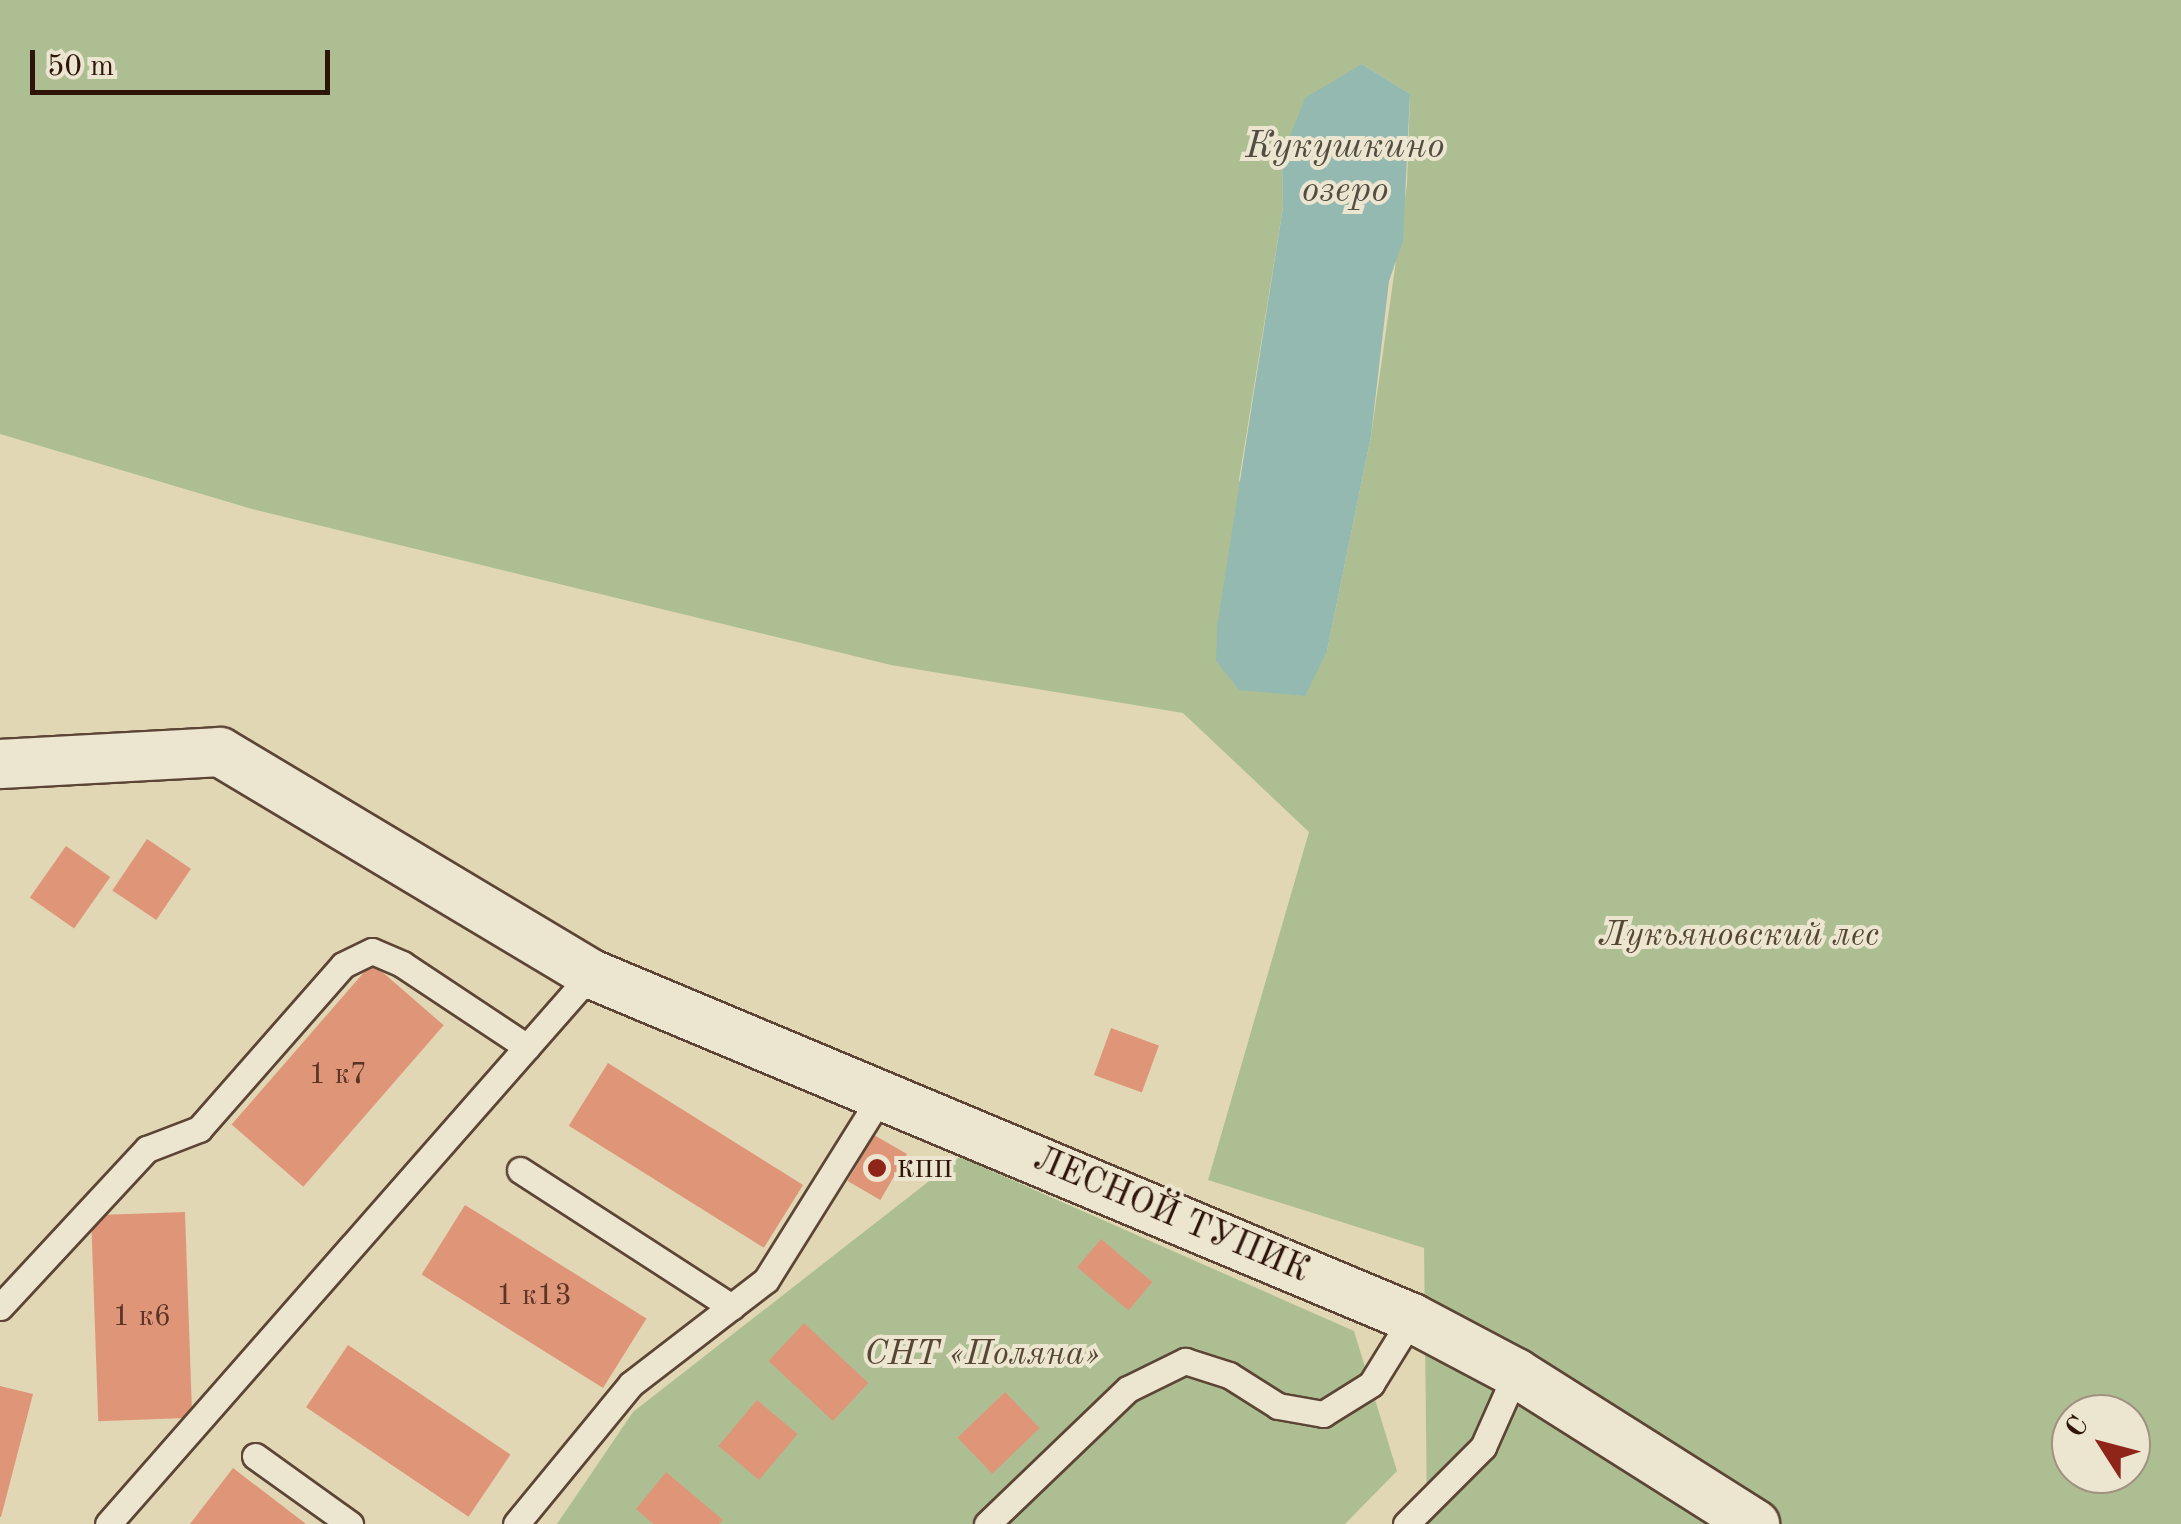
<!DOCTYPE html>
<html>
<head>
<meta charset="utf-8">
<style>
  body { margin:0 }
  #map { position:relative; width:2181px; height:1524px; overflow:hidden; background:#e1d7b5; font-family:"Old Standard TT",serif }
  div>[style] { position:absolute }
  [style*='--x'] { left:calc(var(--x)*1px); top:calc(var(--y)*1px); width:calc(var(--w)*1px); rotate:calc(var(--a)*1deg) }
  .green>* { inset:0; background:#adbf92 }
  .water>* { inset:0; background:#94b9b0 }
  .building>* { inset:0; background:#df9678; transform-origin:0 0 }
  .roads { filter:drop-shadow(2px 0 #5c4535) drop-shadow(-2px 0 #5c4535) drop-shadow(0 2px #5c4535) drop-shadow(0 -2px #5c4535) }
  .lane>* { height:25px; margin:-12.5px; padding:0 12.5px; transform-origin:12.5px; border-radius:12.5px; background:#ece5cf }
  .street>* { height:48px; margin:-24px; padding:0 24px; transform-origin:24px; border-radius:24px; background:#ece5cf }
  .dots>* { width:28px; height:28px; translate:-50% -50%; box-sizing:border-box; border:5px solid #ece5cf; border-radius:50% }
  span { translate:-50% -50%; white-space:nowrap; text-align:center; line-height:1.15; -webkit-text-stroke:8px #ece5cf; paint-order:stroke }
  .number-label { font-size:30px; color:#5b3426 }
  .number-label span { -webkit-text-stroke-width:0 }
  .park-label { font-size:35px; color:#554733; font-style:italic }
  .poi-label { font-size:35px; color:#2f140a }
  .left { translate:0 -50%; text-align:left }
  .street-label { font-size:35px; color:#2f140a }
  .water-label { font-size:38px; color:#524e44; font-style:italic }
  .north { position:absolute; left:2051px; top:1394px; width:100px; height:100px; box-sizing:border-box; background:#ece5cf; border:2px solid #a09180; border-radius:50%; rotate:306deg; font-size:28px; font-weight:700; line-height:40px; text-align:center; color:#2f140a }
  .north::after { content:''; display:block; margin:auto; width:35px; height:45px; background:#8f2418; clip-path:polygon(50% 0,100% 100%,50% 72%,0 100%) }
  .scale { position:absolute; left:30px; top:50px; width:300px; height:45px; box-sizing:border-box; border:5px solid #2f140a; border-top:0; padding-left:12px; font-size:30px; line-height:35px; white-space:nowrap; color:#2f140a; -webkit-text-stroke:8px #ece5cf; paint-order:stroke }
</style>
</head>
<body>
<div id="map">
  <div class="green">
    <i style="clip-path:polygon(evenodd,0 0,2181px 0,2181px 1524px,1419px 1524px,1427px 1514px,1424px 1248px,1208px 1180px,1309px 832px,1183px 713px,891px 665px,252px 509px,0 434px,0 0,1362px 64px,1410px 94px,1407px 184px,1371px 436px,1327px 651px,1239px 480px,1283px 207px,1282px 156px,1362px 64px,0 0,2071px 1414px,2131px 1414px,2131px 1474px,2071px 1474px,2071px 1414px)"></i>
    <i style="clip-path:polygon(960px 1157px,1354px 1331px,1397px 1471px,1345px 1524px,557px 1524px,633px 1412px)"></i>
  </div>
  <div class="water">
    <i style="clip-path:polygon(1362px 64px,1410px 94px,1403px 241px,1389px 281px,1371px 436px,1327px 651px,1305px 696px,1239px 690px,1216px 661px,1217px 627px,1283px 207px,1282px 156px,1305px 98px)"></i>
  </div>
  <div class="building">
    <i style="left:147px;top:839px;width:53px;height:62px;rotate:34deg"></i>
    <i style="left:66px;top:846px;width:54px;height:63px;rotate:35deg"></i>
    <i style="left:372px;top:963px;width:95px;height:214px;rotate:41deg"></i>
    <i style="left:1111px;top:1028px;width:51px;height:50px;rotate:20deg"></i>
    <i style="left:608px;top:1063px;width:230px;height:74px;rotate:32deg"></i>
    <i style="left:874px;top:1135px;width:38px;height:53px;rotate:30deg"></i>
    <i style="left:465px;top:1205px;width:214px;height:82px;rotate:32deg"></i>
    <i style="left:185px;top:1212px;width:206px;height:94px;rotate:88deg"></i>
    <i style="left:1101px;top:1239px;width:67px;height:37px;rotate:40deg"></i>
    <i style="left:804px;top:1323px;width:88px;height:52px;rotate:43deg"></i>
    <i style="left:348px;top:1345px;width:196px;height:75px;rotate:34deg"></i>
    <i style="clip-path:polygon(0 1386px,33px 1394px,1px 1517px,0 1517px)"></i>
    <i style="left:1005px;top:1392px;width:50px;height:66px;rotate:46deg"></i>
    <i style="left:757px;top:1400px;width:53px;height:60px;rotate:40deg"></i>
    <i style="clip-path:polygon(233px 1468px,306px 1524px,190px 1524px)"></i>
    <i style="clip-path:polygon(666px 1472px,723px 1520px,719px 1524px,653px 1524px,636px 1509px)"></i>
  </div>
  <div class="roads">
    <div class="lane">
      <i style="--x:520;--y:1170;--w:252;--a:32.9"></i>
      <i style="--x:0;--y:1307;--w:216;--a:-47.1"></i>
      <i style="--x:147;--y:1149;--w:56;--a:-21"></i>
      <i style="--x:199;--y:1129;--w:218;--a:-48.7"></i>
      <i style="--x:343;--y:965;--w:32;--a:-26"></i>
      <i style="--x:372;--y:951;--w:33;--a:23"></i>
      <i style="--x:402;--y:964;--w:150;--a:33.6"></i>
      <i style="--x:255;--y:1456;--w:117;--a:35.6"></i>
      <i style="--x:108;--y:1524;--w:732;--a:-48.71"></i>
      <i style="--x:516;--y:1524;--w:181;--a:-50.6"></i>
      <i style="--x:631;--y:1384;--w:170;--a:-37.6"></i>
      <i style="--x:766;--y:1280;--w:217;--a:-58"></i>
      <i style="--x:987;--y:1524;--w:195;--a:-43.8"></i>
      <i style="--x:1128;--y:1389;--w:64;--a:-26.2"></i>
      <i style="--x:1185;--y:1361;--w:46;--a:17.7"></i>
      <i style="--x:1229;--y:1375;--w:58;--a:32.3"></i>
      <i style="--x:1278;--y:1406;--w:46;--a:10.1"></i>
      <i style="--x:1323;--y:1414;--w:57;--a:-32"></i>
      <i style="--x:1371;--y:1384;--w:78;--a:-58.2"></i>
      <i style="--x:1406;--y:1524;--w:109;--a:-45"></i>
      <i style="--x:1483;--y:1447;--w:81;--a:-66"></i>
    </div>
    <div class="street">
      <i style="--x:0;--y:764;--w:220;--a:-3.1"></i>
      <i style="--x:220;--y:752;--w:432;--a:30.9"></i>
      <i style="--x:591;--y:974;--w:890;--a:22.73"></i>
      <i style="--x:1412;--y:1318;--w:118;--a:27.9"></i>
      <i style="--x:1516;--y:1373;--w:283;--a:32.3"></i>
    </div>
  </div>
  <div class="dots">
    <i style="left:877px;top:1168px;background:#8f2418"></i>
  </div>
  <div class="number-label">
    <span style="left:338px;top:1075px">1 к7</span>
    <span style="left:534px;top:1296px">1 к13</span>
    <span style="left:142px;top:1317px">1 к6</span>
  </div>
  <div class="park-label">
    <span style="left:1739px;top:936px">Лукьяновский лес</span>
    <span style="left:982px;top:1355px">СНТ «Поляна»</span>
  </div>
  <div class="poi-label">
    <span class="left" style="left:897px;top:1168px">кпп</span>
  </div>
  <div class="street-label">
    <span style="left:1171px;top:1216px;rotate:23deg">ЛЕСНОЙ ТУПИК</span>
  </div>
  <div class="water-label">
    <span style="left:1345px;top:170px">Кукушкино<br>озеро</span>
  </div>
  <div class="north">С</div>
  <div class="scale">50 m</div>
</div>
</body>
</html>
